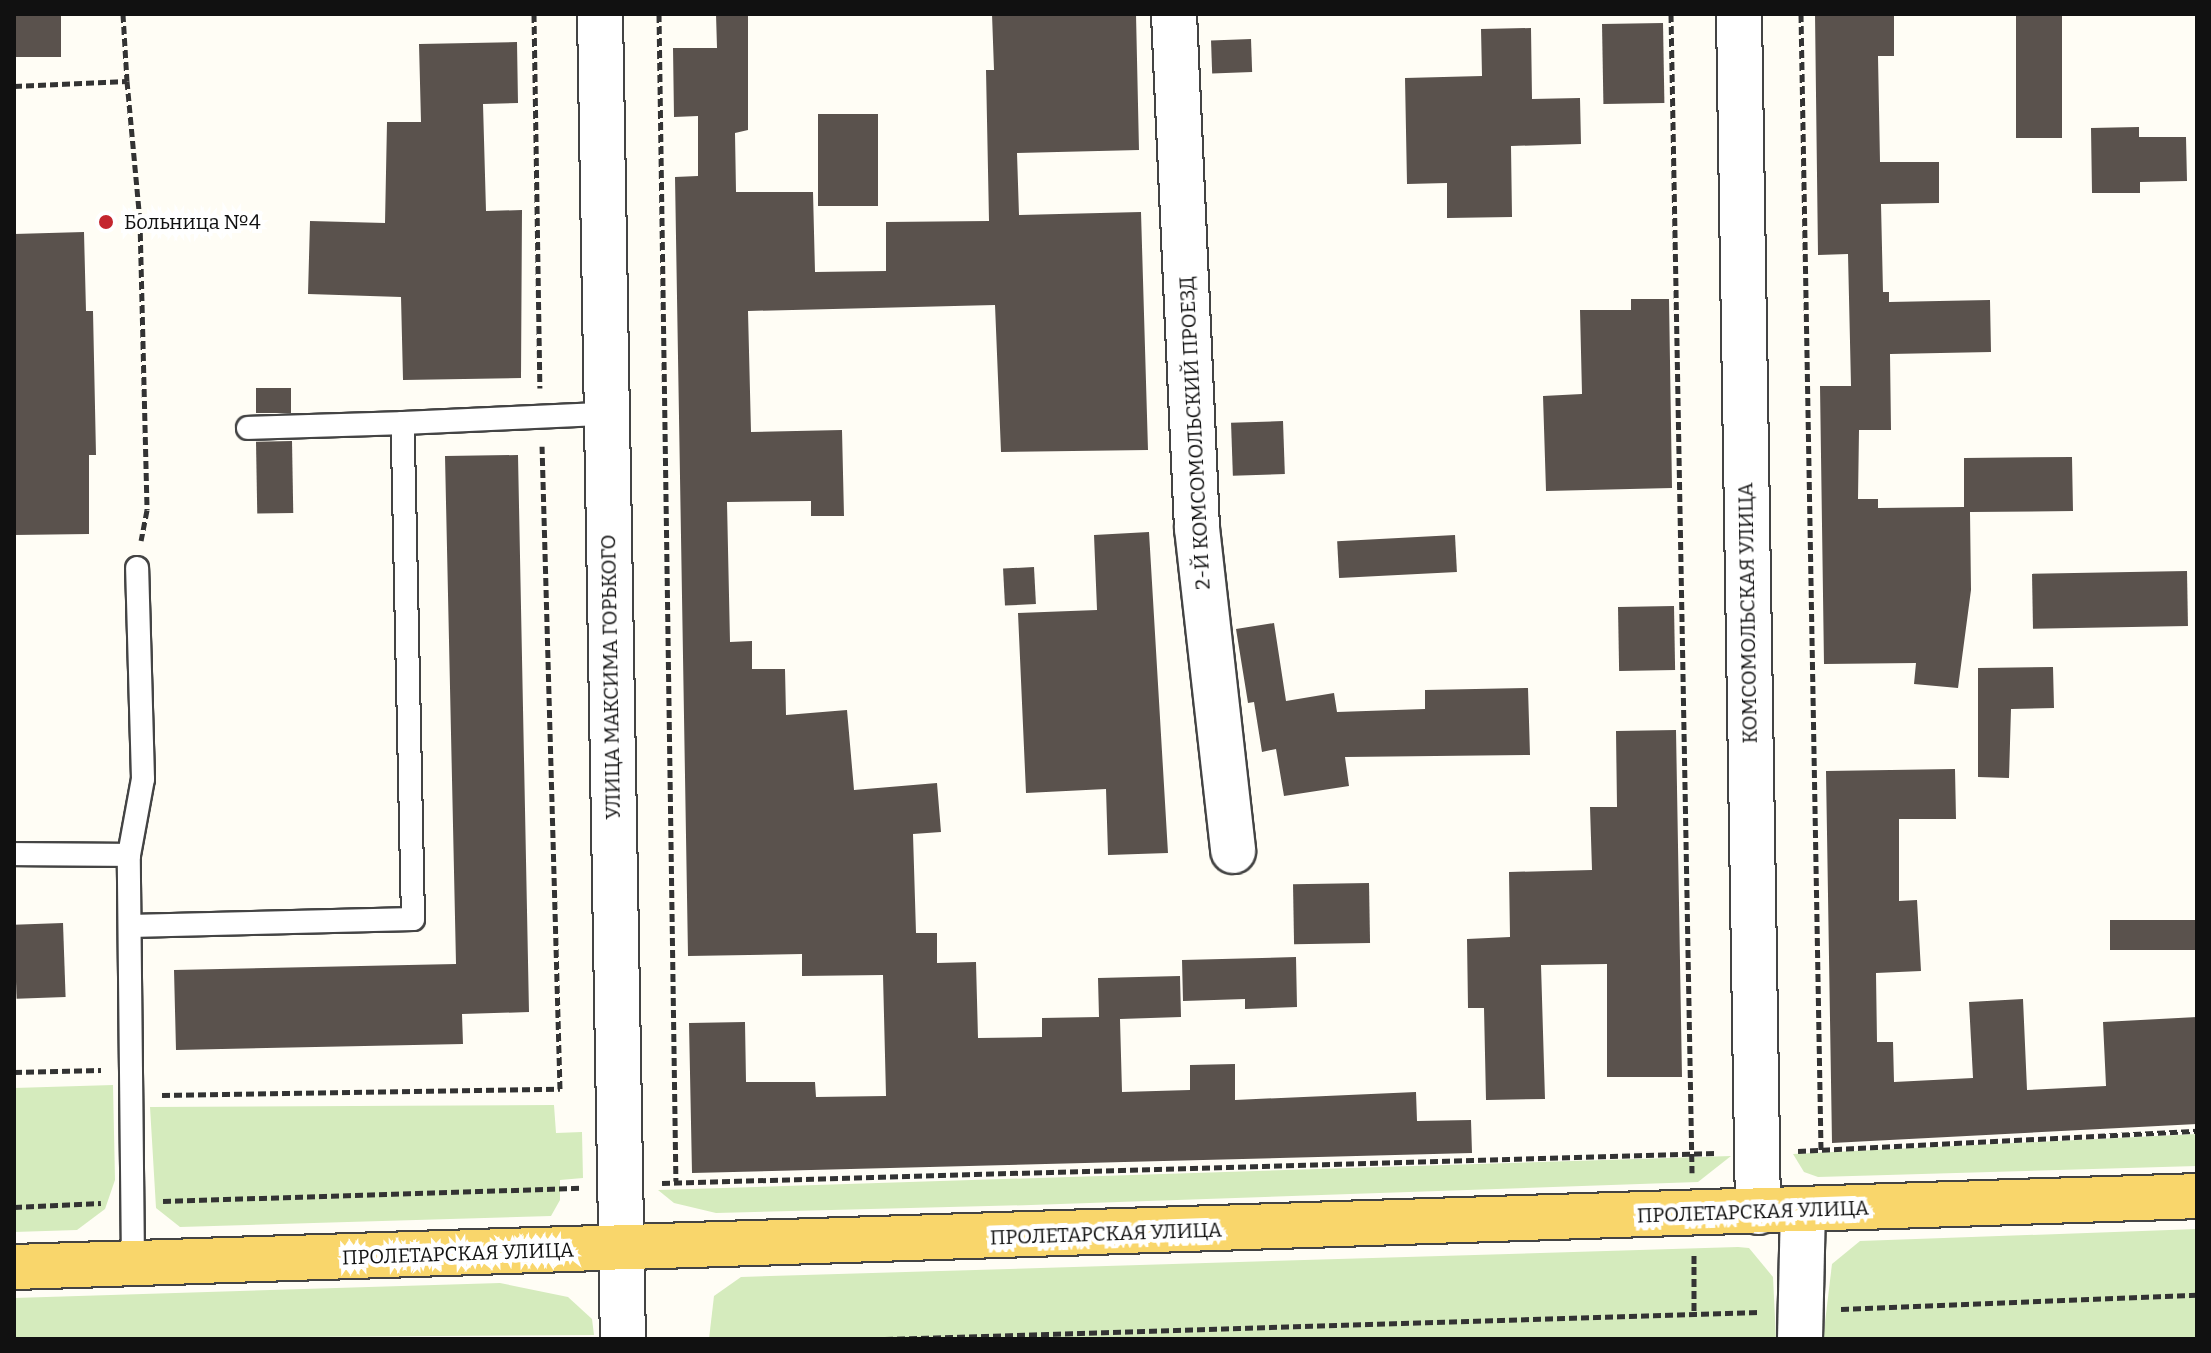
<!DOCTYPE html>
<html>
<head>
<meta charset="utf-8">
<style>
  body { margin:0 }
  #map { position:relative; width:2211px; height:1353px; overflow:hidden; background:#fffdf5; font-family:Bitter,serif }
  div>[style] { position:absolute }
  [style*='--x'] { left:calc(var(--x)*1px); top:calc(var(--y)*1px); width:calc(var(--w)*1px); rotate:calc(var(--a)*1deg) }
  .green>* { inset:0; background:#d5ebbd }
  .building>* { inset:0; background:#5a524d; transform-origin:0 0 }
  .path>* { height:5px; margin-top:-2.5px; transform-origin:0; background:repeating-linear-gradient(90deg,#333 0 8px,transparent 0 12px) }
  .roads { filter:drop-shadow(2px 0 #444) drop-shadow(-2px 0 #444) drop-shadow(0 2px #444) drop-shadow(0 -2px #444) }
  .service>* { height:22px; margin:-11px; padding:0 11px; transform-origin:11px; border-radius:11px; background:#fff }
  .minor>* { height:44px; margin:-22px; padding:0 22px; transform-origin:22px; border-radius:22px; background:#fff }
  .primary>* { height:44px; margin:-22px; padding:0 22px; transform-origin:22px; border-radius:22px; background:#f9d66b }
  .dots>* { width:22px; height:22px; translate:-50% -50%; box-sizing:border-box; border:4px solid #fff; border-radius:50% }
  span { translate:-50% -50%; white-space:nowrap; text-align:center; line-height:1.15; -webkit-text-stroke:8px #fff; paint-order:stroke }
  .poi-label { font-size:20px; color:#111 }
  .left { translate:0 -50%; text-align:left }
  .street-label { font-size:20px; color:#111 }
  .frame { position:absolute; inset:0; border:16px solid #111; pointer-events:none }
</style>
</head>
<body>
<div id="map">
  <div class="green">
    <i style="clip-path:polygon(113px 1085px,115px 1180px,105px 1209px,77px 1230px,14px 1232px,14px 1088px)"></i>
    <i style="clip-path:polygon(554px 1105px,556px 1133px,582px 1132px,583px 1178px,560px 1180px,560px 1200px,551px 1216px,180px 1227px,156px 1208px,150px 1107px)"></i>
    <i style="clip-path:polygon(2197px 1134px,2197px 1166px,1818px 1177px,1804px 1172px,1793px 1154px)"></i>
    <i style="clip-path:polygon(1731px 1156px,1698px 1182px,1031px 1205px,716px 1213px,674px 1203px,658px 1190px)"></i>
    <i style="clip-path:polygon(2197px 1229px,2197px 1339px,1823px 1339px,1832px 1264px,1860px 1241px)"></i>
    <i style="clip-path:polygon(1738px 1247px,1749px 1248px,1773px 1277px,1776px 1339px,709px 1339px,714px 1296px,741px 1277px)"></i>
    <i style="clip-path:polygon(500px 1283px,568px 1297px,592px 1319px,594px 1335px,14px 1339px,14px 1298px)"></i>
  </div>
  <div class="building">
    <i style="left:14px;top:14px;width:47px;height:43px"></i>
    <i style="clip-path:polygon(716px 14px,748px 14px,748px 130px,735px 133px,736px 192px,813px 192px,815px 272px,886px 271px,886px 222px,989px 221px,986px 70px,994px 70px,992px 14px,1136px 14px,1139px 150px,1017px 153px,1019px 215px,1141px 212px,1148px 450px,1001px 452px,995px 305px,748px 311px,751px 432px,842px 430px,844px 516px,811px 516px,811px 501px,727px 502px,730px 642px,752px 641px,752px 669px,785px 669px,786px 715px,847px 710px,854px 790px,937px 783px,941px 832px,913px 834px,916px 933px,937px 933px,937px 963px,976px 962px,978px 1038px,1042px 1037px,1042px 1018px,1099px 1017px,1098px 978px,1180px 976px,1181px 1017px,1120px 1019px,1122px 1092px,1190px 1090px,1190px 1065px,1235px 1064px,1235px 1100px,1416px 1092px,1417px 1121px,1471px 1120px,1472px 1153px,692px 1173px,689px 1023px,745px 1022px,746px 1082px,815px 1082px,816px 1097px,886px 1096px,883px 975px,802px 976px,802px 954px,688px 956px,675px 177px,698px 176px,698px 116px,674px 117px,673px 48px,717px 48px)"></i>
    <i style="clip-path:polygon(1815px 14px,1894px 14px,1894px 56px,1878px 56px,1880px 162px,1939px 162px,1939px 203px,1881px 204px,1883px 292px,1889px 292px,1889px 302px,1990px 300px,1991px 352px,1890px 354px,1891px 430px,1859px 430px,1858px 499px,1878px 499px,1878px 508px,1964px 507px,1964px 458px,2072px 457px,2073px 511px,1970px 512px,1971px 590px,1958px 688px,1914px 684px,1916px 663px,1824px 664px,1820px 386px,1851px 386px,1848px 254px,1818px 255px)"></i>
    <i style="left:2016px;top:14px;width:46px;height:124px"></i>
    <i style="left:1663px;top:23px;width:80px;height:61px;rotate:89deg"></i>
    <i style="clip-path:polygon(1531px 28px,1532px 99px,1580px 98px,1581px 144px,1511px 146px,1512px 217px,1447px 218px,1447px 183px,1407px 184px,1405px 78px,1482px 76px,1481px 29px)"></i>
    <i style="left:1251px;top:39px;width:33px;height:40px;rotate:88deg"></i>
    <i style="clip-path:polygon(517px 42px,518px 103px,483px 104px,486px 211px,522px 210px,521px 378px,403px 380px,401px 297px,308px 294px,310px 221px,385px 223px,387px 122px,421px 122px,419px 44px)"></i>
    <i style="left:818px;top:114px;width:60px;height:92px"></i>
    <i style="clip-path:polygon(2139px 127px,2139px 137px,2186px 137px,2187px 181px,2140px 182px,2140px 193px,2092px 193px,2091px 128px)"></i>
    <i style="clip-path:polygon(84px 232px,86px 311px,93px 311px,96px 455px,89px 455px,89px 534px,14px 535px,14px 234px)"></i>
    <i style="clip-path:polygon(1631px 299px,1669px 299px,1672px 488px,1546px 491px,1543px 396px,1582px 394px,1580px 310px,1631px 310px)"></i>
    <i style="left:291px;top:388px;width:25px;height:35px;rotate:90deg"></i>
    <i style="left:1283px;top:421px;width:53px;height:52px;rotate:88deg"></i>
    <i style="left:292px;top:441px;width:72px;height:36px;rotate:89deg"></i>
    <i style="clip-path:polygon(518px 455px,529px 1012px,462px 1014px,463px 1044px,176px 1050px,174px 970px,456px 964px,445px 456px)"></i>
    <i style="clip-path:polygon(1149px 532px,1168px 853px,1108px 855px,1106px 789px,1026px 793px,1018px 613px,1097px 610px,1094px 535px)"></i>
    <i style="left:1455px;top:535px;width:37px;height:118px;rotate:87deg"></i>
    <i style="left:1034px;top:567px;width:37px;height:31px;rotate:87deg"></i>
    <i style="left:2187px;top:571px;width:55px;height:155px;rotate:89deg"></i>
    <i style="left:1674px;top:606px;width:64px;height:56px;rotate:89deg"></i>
    <i style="clip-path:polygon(1274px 623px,1286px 701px,1334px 693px,1337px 712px,1425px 709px,1425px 690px,1528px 688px,1530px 755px,1345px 757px,1349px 786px,1284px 796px,1276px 749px,1262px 752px,1254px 702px,1248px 703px,1236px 629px)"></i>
    <i style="clip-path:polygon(2053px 667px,2054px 708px,2011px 709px,2009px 778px,1978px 777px,1978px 668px)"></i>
    <i style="clip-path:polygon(1676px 730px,1682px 1077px,1607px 1077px,1607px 964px,1541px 965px,1545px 1099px,1486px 1100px,1484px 1008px,1468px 1008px,1467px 939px,1510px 937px,1509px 872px,1592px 870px,1590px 807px,1617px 807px,1616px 731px)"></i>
    <i style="clip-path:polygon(1955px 769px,1956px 819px,1899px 819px,1899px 901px,1917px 900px,1921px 971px,1876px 973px,1877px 1042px,1893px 1042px,1894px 1082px,1973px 1078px,1969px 1002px,2023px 999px,2027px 1090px,2106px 1086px,2103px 1022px,2197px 1017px,2197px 1124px,1832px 1143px,1826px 771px)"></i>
    <i style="left:1369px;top:883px;width:60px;height:76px;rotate:89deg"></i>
    <i style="left:2197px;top:920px;width:30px;height:87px;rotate:90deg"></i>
    <i style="left:63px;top:923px;width:74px;height:49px;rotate:88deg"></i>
    <i style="clip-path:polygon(1296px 957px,1297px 1007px,1245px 1009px,1245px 999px,1183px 1001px,1182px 960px)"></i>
  </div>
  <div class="path">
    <i style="--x:123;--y:14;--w:67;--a:86.6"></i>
    <i style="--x:534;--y:14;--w:374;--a:89.1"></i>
    <i style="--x:659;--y:14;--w:1167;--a:89.17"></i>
    <i style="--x:1671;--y:14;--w:1159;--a:88.96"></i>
    <i style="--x:1801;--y:14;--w:1136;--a:88.99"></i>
    <i style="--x:14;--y:86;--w:113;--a:-2.5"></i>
    <i style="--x:127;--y:81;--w:141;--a:84.7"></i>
    <i style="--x:140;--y:221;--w:289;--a:88.6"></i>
    <i style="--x:147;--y:510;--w:31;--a:101"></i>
    <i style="--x:14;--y:1072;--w:87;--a:-1.3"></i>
    <i style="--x:162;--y:1095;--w:398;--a:-0.9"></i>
    <i style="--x:560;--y:1089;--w:643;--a:-91.6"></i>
    <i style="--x:1798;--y:1151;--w:400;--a:-2.9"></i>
    <i style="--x:662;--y:1183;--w:1054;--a:-1.63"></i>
    <i style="--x:163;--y:1201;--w:418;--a:-1.8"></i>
    <i style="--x:14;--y:1207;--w:87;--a:-2.6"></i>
    <i style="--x:1694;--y:1255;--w:59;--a:90"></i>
    <i style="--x:1841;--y:1309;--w:356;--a:-2.3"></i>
    <i style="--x:885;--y:1339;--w:875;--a:-1.77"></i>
  </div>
  <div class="roads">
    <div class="service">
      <i style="--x:248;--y:428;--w:155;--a:-1.8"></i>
      <i style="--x:14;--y:854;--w:115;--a:0.5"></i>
      <i style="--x:131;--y:926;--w:282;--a:-1.4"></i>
      <i style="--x:413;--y:919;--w:496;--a:-91.2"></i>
      <i style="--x:403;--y:423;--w:202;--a:-2.6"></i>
      <i style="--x:133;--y:1263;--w:408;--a:-90.6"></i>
      <i style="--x:129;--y:855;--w:77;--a:-79.6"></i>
      <i style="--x:143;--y:779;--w:211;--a:-91.6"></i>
    </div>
    <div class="minor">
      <i style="--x:600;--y:14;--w:1325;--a:89.01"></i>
      <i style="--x:1174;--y:14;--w:515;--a:87.44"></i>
      <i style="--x:1197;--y:528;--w:325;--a:83.6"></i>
      <i style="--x:1739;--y:14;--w:1198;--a:89.09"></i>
      <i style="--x:1800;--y:1339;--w:129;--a:-88.7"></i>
    </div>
    <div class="primary">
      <i style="--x:14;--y:1267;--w:2184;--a:-1.86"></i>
    </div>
  </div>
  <div class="dots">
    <i style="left:106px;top:222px;background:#c4262e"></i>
  </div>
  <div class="poi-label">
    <span class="left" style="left:124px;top:222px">Больница №4</span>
  </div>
  <div class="street-label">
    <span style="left:1195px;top:433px;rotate:-93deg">2-Й КОМСОМОЛЬСКИЙ ПРОЕЗД</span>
    <span style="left:1748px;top:613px;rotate:-91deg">КОМСОМОЛЬСКАЯ УЛИЦА</span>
    <span style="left:611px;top:677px;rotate:-91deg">УЛИЦА МАКСИМА ГОРЬКОГО</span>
    <span style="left:1753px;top:1212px;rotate:-2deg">ПРОЛЕТАРСКАЯ УЛИЦА</span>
    <span style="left:1106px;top:1234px;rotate:-2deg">ПРОЛЕТАРСКАЯ УЛИЦА</span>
    <span style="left:458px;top:1254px;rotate:-2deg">ПРОЛЕТАРСКАЯ УЛИЦА</span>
  </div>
  <div class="frame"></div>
</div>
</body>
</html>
